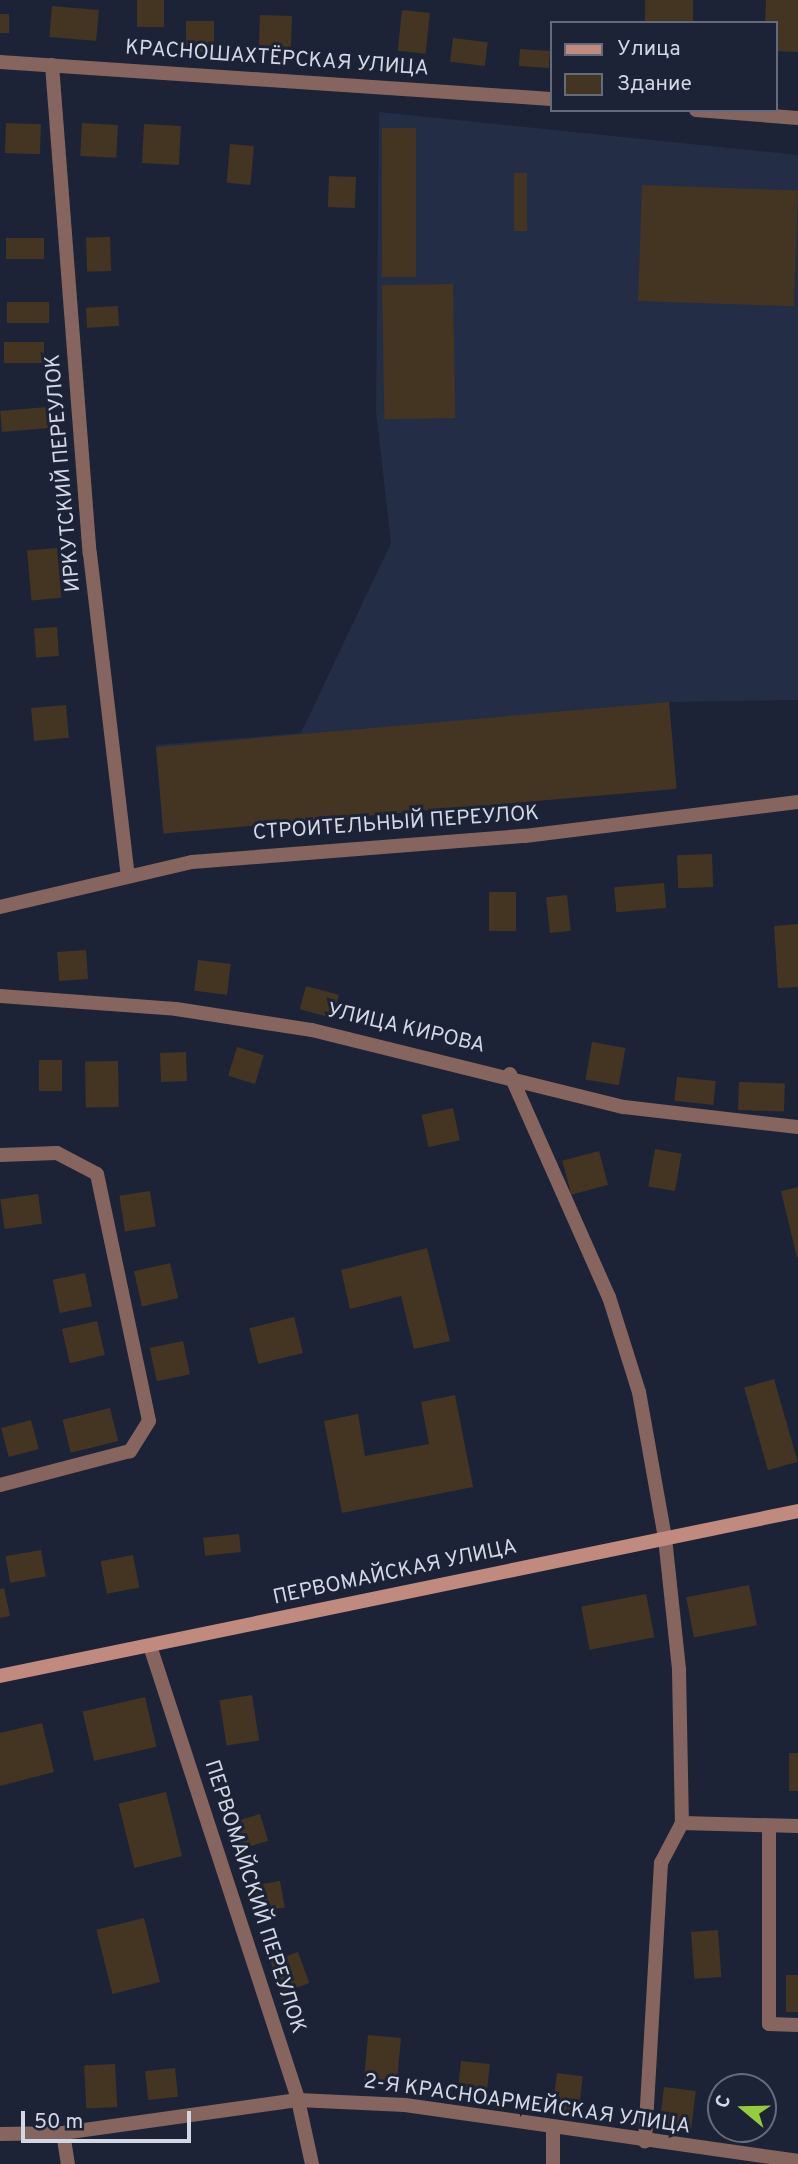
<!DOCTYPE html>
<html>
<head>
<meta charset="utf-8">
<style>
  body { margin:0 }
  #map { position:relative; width:798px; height:2164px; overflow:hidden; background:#1c2336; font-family:Overpass,sans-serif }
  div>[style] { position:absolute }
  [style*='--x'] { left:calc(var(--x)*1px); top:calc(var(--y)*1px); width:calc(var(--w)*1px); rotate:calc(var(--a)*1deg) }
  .built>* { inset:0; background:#232d46 }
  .building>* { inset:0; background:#433521; transform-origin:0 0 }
  .minor>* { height:14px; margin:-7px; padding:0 7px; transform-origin:7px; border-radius:7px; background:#87655f }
  .tertiary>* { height:14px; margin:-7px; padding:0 7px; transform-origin:7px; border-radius:7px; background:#87655f }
  .secondary>* { height:14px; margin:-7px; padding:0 7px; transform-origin:7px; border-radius:7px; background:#c08a7f }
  span { translate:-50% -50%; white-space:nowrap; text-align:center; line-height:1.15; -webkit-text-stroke:6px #1c2336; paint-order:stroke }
  .street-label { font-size:21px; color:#d1d7e3 }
  .legend { position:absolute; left:550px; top:21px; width:228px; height:91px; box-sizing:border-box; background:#1c2336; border:2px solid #646b7b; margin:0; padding:9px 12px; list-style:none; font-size:21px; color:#d1d7e3 }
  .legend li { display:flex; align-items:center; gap:14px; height:35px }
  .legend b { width:35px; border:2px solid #646b7b }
  .north { position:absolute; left:707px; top:2073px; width:70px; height:70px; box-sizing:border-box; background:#1c2336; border:2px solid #646b7b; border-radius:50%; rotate:289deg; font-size:19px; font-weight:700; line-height:28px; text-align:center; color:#d1d7e3 }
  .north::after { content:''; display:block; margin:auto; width:24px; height:32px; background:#94cc3c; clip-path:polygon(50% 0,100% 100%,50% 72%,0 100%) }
  .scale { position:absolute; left:21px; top:2111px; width:170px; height:32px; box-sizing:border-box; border:4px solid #d1d7e3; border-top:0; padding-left:9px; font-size:21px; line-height:24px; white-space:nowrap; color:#d1d7e3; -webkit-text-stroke:5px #1c2336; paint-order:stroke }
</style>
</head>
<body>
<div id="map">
  <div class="built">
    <i style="clip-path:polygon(379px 112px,798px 155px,798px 700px,669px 702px,676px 789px,163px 832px,156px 745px,301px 733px,391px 543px,376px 411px)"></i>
  </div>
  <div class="building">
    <i style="left:137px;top:0;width:27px;height:27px"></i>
    <i style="left:645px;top:0;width:48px;height:23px"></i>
    <i style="clip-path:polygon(766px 0,798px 0,798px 52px,775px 51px,775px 23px,765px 23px)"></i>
    <i style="left:52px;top:6px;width:47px;height:31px;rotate:5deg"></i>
    <i style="left:402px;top:10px;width:28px;height:41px;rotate:6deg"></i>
    <i style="left:0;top:14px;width:9px;height:19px"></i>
    <i style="left:260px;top:15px;width:32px;height:36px;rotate:2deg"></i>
    <i style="left:186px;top:21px;width:28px;height:31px"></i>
    <i style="left:453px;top:38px;width:35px;height:24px;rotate:7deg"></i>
    <i style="left:520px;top:49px;width:30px;height:17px;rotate:4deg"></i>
    <i style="left:6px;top:123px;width:35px;height:30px;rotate:2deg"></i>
    <i style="left:82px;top:123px;width:36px;height:33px;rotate:3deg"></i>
    <i style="left:144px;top:124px;width:37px;height:39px;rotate:3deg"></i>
    <i style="left:382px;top:128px;width:34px;height:149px"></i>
    <i style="left:230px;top:144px;width:24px;height:39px;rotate:5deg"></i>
    <i style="left:514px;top:173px;width:13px;height:58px"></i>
    <i style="left:329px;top:176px;width:27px;height:31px;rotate:2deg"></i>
    <i style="left:642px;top:185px;width:156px;height:116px;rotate:2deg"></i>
    <i style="left:110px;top:237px;width:34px;height:24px;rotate:88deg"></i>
    <i style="left:6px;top:238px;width:38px;height:21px"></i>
    <i style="left:453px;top:284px;width:134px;height:71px;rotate:89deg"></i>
    <i style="left:7px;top:302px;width:42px;height:21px"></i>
    <i style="left:118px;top:306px;width:20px;height:32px;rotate:87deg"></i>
    <i style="left:44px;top:342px;width:21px;height:40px;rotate:90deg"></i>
    <i style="left:47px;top:407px;width:21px;height:47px;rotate:85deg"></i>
    <i style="left:57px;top:548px;width:50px;height:30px;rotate:85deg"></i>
    <i style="left:57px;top:627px;width:29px;height:23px;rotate:86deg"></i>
    <i style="left:669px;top:702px;width:87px;height:515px;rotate:85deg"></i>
    <i style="left:66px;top:705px;width:33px;height:35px;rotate:85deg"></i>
    <i style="left:712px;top:854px;width:33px;height:35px;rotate:88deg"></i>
    <i style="left:664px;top:883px;width:25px;height:50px;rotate:85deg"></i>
    <i style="left:489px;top:892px;width:27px;height:39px"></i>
    <i style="left:567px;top:895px;width:36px;height:21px;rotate:84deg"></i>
    <i style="clip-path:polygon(798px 924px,798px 987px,778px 988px,774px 926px)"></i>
    <i style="left:86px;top:950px;width:29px;height:29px;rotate:86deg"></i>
    <i style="left:198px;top:960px;width:33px;height:31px;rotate:7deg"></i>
    <i style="left:306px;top:986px;width:34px;height:24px;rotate:15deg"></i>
    <i style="left:592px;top:1042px;width:34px;height:38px;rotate:10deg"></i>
    <i style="left:237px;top:1047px;width:28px;height:30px;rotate:17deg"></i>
    <i style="left:186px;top:1052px;width:29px;height:26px;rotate:88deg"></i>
    <i style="left:39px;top:1060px;width:23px;height:31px"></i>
    <i style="left:118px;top:1061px;width:46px;height:33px;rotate:89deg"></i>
    <i style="left:677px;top:1077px;width:39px;height:24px;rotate:6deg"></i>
    <i style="left:739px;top:1082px;width:46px;height:28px;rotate:2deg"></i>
    <i style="left:453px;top:1108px;width:33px;height:32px;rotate:78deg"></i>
    <i style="left:655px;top:1149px;width:27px;height:38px;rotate:10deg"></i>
    <i style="left:599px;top:1151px;width:35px;height:38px;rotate:75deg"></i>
    <i style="clip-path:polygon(798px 1187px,798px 1257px,797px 1258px,781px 1191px)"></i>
    <i style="left:150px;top:1191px;width:36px;height:31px;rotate:81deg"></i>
    <i style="left:38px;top:1194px;width:30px;height:38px;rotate:82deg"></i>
    <i style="clip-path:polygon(427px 1248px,450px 1341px,414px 1349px,401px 1296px,350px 1309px,341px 1270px)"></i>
    <i style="left:170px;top:1263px;width:36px;height:37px;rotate:77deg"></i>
    <i style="left:85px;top:1273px;width:34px;height:33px;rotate:78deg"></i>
    <i style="left:294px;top:1317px;width:37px;height:46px;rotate:76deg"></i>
    <i style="left:97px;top:1321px;width:35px;height:36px;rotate:77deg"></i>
    <i style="left:183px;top:1341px;width:34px;height:34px;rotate:78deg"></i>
    <i style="left:774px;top:1379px;width:86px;height:31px;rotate:74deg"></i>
    <i style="clip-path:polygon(455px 1395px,473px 1487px,342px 1513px,324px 1421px,358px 1414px,365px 1456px,429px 1444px,421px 1402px)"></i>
    <i style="left:110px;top:1408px;width:34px;height:49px;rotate:76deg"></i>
    <i style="left:31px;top:1420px;width:30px;height:31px;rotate:75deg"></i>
    <i style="left:239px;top:1534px;width:18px;height:36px;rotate:84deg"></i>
    <i style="left:41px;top:1550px;width:27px;height:36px;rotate:80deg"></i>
    <i style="left:133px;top:1555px;width:33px;height:33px;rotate:79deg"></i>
    <i style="left:749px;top:1585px;width:41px;height:64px;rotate:79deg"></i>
    <i style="clip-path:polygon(4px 1588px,10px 1616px,0 1618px,0 1589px)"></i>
    <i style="left:646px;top:1594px;width:44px;height:66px;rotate:79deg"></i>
    <i style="left:252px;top:1695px;width:46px;height:33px;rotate:81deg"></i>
    <i style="left:145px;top:1697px;width:51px;height:64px;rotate:77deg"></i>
    <i style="clip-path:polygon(42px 1723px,54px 1772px,0 1786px,0 1733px)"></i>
    <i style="left:789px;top:1753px;width:9px;height:38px"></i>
    <i style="left:166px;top:1792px;width:66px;height:49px;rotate:76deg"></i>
    <i style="left:260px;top:1814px;width:28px;height:34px;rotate:73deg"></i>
    <i style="left:280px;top:1881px;width:27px;height:32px;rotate:80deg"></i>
    <i style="left:144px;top:1918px;width:66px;height:49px;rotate:76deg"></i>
    <i style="left:718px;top:1930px;width:47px;height:27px;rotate:86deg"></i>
    <i style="left:298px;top:1952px;width:33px;height:29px;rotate:70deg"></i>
    <i style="left:786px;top:1975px;width:12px;height:37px"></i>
    <i style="left:368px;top:2035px;width:33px;height:45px;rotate:5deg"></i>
    <i style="left:461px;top:2061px;width:29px;height:32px;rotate:6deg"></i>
    <i style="left:115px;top:2064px;width:43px;height:31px;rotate:87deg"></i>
    <i style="left:175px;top:2068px;width:29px;height:30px;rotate:84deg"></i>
    <i style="left:557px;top:2073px;width:26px;height:38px;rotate:7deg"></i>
    <i style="left:664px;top:2087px;width:32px;height:39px;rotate:7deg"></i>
  </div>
  <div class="minor">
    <i style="--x:52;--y:65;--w:490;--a:85.6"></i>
    <i style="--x:90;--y:554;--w:324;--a:83.3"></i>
    <i style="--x:0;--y:907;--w:197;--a:-13.2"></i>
    <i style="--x:192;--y:862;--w:334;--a:-4.5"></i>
    <i style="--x:525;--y:836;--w:275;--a:-7.1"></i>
    <i style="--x:0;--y:996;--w:176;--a:4.2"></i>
    <i style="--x:176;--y:1009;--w:138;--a:8.8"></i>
    <i style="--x:312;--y:1030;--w:321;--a:13.9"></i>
    <i style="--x:624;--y:1107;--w:175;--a:6.6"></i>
    <i style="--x:510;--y:1074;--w:244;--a:66.1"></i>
    <i style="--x:609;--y:1297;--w:100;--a:72.5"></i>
    <i style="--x:639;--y:1392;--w:148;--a:79.9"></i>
    <i style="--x:665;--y:1538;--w:133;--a:83.9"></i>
    <i style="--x:679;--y:1670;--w:153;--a:88.9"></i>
    <i style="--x:682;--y:1823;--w:45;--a:117.7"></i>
    <i style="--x:661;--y:1863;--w:279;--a:93.3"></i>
    <i style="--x:0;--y:1155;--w:57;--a:-2"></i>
    <i style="--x:57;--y:1153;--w:45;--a:27.7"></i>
    <i style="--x:97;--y:1174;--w:252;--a:78.1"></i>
    <i style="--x:149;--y:1421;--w:36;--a:122"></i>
    <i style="--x:130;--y:1451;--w:134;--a:165.3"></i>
    <i style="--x:150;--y:1646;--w:478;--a:71.9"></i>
    <i style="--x:298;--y:2100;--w:66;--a:77.7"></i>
    <i style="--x:682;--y:1823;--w:116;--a:1.5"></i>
    <i style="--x:769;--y:1827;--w:197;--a:90"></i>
    <i style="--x:769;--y:2024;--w:29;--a:2"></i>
    <i style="--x:553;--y:2130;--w:34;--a:90"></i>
    <i style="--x:63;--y:2133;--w:31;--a:81"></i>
    <i style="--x:0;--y:2134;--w:63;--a:-0.9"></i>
    <i style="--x:63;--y:2133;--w:237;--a:-8"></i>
    <i style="--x:298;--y:2100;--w:107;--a:2.7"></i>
    <i style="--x:405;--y:2105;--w:397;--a:8.1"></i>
  </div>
  <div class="tertiary">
    <i style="--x:0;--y:62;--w:552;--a:3.84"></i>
    <i style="--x:696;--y:110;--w:102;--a:4.5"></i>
  </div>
  <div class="secondary">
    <i style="--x:0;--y:1676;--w:815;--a:-11.68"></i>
  </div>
  <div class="street-label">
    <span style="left:277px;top:59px;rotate:4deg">КРАСНОШАХТЁРСКАЯ УЛИЦА</span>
    <span style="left:64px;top:473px;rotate:-95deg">ИРКУТСКИЙ ПЕРЕУЛОК</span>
    <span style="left:396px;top:824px;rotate:-4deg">СТРОИТЕЛЬНЫЙ ПЕРЕУЛОК</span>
    <span style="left:406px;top:1029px;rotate:13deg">УЛИЦА КИРОВА</span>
    <span style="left:395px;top:1573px;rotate:-12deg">ПЕРВОМАЙСКАЯ УЛИЦА</span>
    <span style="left:254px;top:1897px;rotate:72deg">ПЕРВОМАЙСКИЙ ПЕРЕУЛОК</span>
    <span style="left:527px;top:2105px;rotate:8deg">2-Я КРАСНОАРМЕЙСКАЯ УЛИЦА</span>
  </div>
  <ul class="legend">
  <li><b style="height:9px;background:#c08a7f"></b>Улица</li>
  <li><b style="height:19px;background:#433521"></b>Здание</li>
  </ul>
  <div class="north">С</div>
  <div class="scale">50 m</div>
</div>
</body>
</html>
